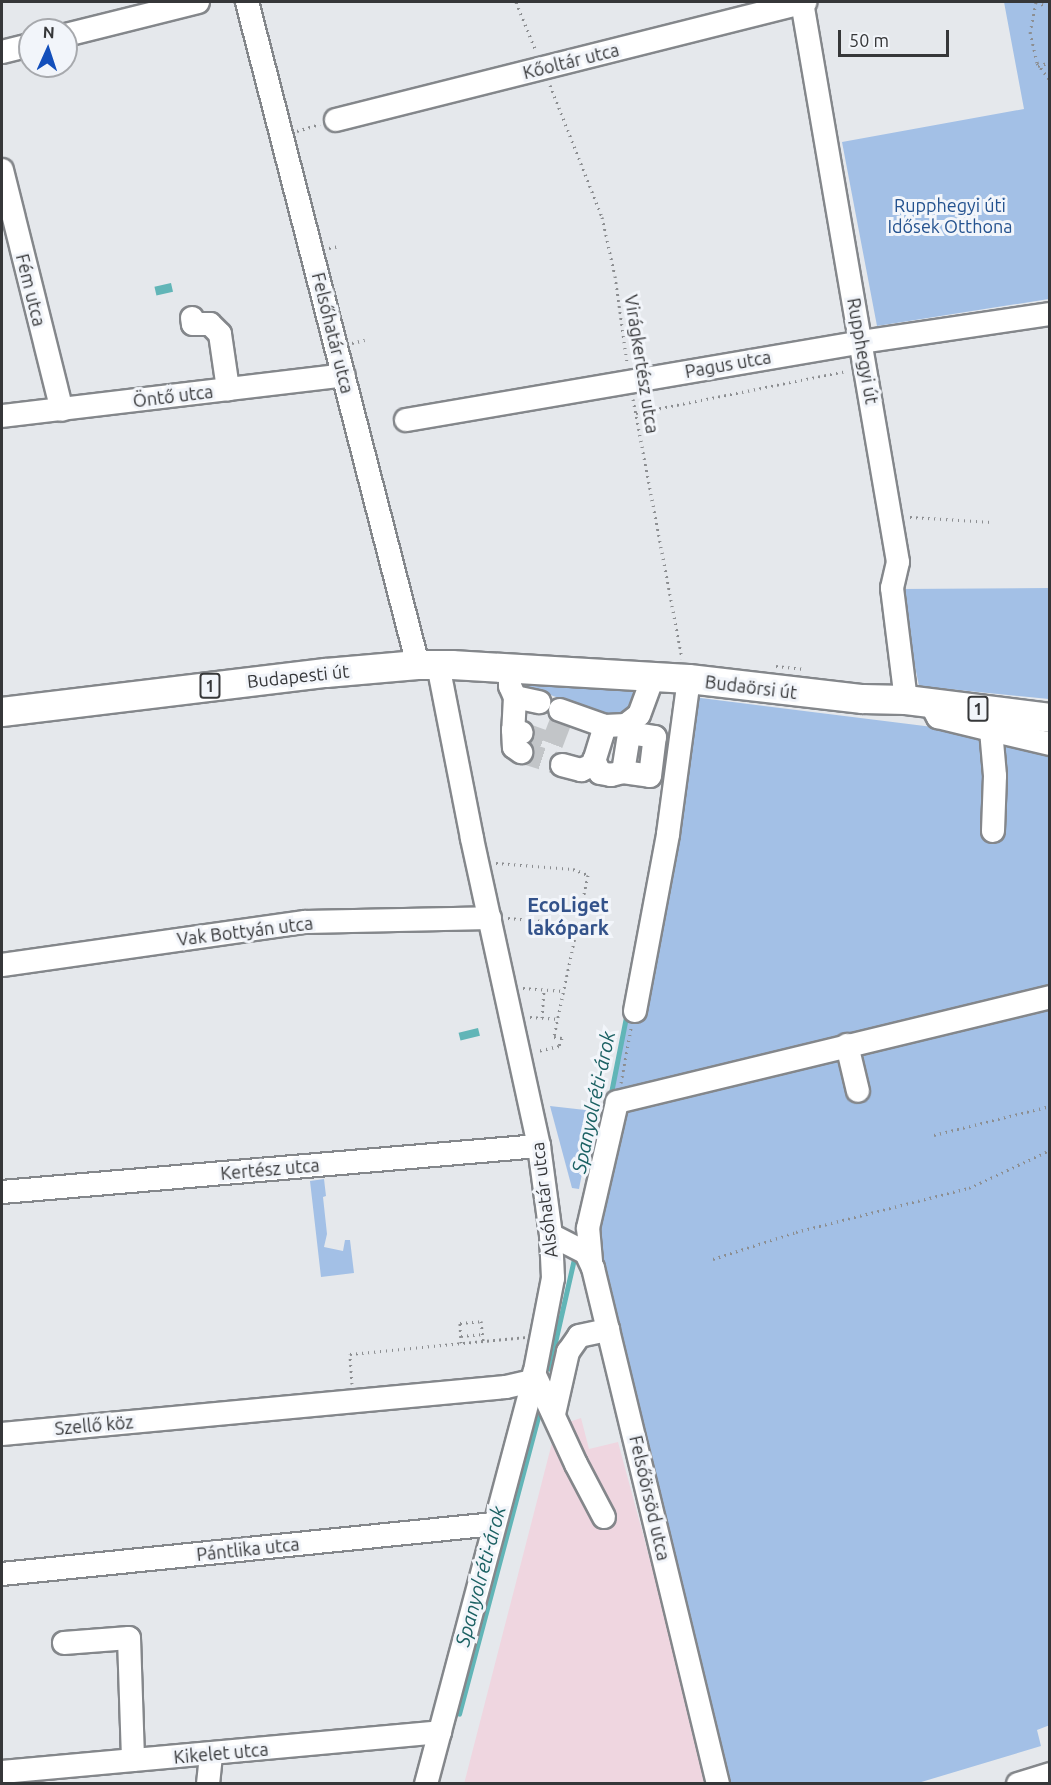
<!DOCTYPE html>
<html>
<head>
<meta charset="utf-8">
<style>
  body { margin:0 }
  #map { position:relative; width:1051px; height:1785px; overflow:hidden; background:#e5e8ec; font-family:Ubuntu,sans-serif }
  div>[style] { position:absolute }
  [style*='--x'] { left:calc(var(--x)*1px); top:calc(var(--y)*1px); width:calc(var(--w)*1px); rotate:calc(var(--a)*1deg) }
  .commercial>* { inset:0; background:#efd6e0 }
  .green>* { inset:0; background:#a3c0e6 }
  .water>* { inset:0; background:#61b5b7; transform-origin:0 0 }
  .stream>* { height:4.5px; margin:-2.25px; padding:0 2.25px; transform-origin:2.25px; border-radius:2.25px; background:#61b5b7 }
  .minor-tunnel>* { height:22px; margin-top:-11px; transform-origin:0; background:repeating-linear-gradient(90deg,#c2c5c8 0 22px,transparent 0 33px) }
  .path>* { height:3px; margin-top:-1.5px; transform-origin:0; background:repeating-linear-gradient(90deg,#8c8e91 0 1.5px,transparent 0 6px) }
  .roads { filter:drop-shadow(2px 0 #84878b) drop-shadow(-2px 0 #84878b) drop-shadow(0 2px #84878b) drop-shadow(0 -2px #84878b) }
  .minor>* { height:22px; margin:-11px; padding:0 11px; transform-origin:11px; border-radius:11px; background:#fff }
  .major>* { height:28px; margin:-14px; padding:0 14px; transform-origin:14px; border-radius:14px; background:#fff }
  span { translate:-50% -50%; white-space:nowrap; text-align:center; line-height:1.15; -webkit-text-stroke:6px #f2f5fa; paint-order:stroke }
  .shield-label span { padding:2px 4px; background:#f2f5fa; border:2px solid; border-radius:4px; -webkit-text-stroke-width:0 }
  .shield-label { font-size:16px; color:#363739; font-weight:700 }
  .street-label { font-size:18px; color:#363739 }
  .park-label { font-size:18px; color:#24528f }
  .neighbourhood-label { font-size:20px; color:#33528a; font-weight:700 }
  .water-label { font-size:20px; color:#1b6163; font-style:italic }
  .frame { position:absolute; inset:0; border:3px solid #363739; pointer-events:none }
  .north { position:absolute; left:18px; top:18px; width:60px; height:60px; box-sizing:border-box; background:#f2f5fa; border:2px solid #a7a9ad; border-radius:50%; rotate:3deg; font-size:16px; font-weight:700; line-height:24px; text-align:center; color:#363739 }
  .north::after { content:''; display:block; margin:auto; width:21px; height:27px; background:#134fbb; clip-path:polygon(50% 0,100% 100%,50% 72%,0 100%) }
  .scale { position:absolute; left:838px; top:30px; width:111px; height:27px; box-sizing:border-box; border:3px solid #363739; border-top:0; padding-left:8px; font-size:18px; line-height:21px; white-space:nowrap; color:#363739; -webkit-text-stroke:4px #f2f5fa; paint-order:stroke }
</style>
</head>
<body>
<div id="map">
  <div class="commercial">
    <i style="clip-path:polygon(581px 1418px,589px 1449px,618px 1442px,650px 1560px,667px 1596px,712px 1783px,464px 1784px,554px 1435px,569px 1422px)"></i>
  </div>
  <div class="green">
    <i style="clip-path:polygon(1004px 2px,1049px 2px,1049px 299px,877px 326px,842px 142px,1024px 109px)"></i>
    <i style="clip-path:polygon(1049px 588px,1049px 699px,919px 686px,899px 589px)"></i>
    <i style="clip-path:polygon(527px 683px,636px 689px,637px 692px,634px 711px,614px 718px,545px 693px,525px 691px)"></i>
    <i style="clip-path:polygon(693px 697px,989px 734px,1049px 749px,1050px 1725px,1037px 1730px,1041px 1746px,918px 1783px,722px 1783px,583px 1242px)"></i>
    <i style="clip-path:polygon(550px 1106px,594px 1111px,579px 1189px,572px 1188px)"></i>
    <i style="clip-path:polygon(324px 1179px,326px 1196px,323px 1197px,327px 1234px,324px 1247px,343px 1251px,345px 1240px,350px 1240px,354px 1273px,321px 1277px,310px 1181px)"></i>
  </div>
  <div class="water">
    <i style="left:171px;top:283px;width:9px;height:17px;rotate:77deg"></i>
    <i style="left:478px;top:1028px;width:8px;height:20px;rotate:76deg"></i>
  </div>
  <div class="stream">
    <i style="--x:610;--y:1098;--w:88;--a:-78.8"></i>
    <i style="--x:549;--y:1369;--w:117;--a:-77.2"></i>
    <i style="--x:459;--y:1714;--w:315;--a:-75.1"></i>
  </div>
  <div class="minor-tunnel">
    <i style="--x:522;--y:733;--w:32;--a:20"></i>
    <i style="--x:552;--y:744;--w:25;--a:-69"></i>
    <i style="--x:521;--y:752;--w:43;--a:17.6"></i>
  </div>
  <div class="path">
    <i style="--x:516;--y:2;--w:53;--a:67.8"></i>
    <i style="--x:1036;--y:2;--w:31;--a:101"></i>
    <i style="--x:1030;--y:32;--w:32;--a:77"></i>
    <i style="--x:1037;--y:63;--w:21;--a:53"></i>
    <i style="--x:1036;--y:2;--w:9;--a:21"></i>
    <i style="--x:1038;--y:66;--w:13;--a:-18"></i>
    <i style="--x:550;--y:85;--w:142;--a:68.5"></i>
    <i style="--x:602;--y:217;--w:60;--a:77.6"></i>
    <i style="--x:615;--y:276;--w:88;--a:82.1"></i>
    <i style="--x:297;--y:131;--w:24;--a:-17"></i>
    <i style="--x:329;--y:248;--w:10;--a:-11"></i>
    <i style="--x:352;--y:343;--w:13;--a:-13"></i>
    <i style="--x:633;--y:399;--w:264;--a:79.3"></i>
    <i style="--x:636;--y:413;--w:215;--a:-11.3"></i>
    <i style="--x:910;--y:517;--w:82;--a:3.5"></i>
    <i style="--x:776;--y:666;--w:28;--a:6"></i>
    <i style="--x:496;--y:863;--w:77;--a:4.5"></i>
    <i style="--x:573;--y:869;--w:16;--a:22"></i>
    <i style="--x:588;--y:875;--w:166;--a:101.9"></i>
    <i style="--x:554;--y:1037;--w:8;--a:7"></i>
    <i style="--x:562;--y:1038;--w:9;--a:111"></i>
    <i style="--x:559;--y:1046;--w:23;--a:167"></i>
    <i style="--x:508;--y:918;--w:69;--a:5"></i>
    <i style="--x:523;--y:988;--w:40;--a:4.3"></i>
    <i style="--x:530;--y:1017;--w:26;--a:4"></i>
    <i style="--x:542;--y:1018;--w:28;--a:-86"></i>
    <i style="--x:621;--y:1083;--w:56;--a:-79.7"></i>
    <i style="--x:934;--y:1135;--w:120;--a:-14"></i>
    <i style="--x:713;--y:1259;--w:87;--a:-18"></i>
    <i style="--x:796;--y:1232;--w:179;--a:-14.3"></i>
    <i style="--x:969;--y:1188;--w:89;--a:-25.1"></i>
    <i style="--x:461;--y:1336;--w:22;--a:-5"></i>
    <i style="--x:461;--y:1343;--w:20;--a:-93"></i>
    <i style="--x:460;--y:1323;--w:21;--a:-5"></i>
    <i style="--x:481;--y:1321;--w:20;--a:84"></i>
    <i style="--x:352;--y:1384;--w:30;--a:-94"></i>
    <i style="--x:350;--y:1354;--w:176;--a:-5.5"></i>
  </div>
  <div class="roads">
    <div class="minor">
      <i style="--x:247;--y:2;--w:685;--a:75.54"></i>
      <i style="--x:802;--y:2;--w:568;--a:80.27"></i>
      <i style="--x:898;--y:562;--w:27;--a:103"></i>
      <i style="--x:892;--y:588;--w:113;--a:82.9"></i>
      <i style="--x:66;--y:35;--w:136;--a:-14"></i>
      <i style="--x:2;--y:52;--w:29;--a:-14"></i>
      <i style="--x:336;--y:120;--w:484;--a:-14.1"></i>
      <i style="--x:2;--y:170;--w:247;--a:76"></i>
      <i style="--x:192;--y:318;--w:6;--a:81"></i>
      <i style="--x:193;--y:324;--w:17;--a:0"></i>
      <i style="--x:210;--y:324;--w:14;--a:45"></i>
      <i style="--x:220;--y:334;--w:56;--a:81.7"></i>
      <i style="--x:2;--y:416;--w:344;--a:-6.8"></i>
      <i style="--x:406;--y:420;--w:462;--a:-9.7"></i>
      <i style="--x:861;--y:342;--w:191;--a:-8.4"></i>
      <i style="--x:510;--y:668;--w:18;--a:90"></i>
      <i style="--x:510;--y:686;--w:12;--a:66"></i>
      <i style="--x:515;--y:697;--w:25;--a:12"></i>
      <i style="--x:515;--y:697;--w:33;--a:93"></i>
      <i style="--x:513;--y:730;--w:9;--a:18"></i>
      <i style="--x:931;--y:704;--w:15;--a:62"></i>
      <i style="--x:938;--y:717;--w:55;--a:13.8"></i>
      <i style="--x:991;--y:730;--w:46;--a:85"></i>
      <i style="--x:995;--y:776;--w:55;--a:92.1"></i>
      <i style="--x:560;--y:710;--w:48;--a:19.6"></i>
      <i style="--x:605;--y:726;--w:21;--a:-3"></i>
      <i style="--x:626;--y:725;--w:16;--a:-38"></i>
      <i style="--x:639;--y:715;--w:40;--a:-69.8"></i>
      <i style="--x:984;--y:719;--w:13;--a:58"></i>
      <i style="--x:991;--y:730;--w:61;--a:13.3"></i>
      <i style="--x:513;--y:730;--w:17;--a:87"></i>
      <i style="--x:514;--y:747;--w:9;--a:36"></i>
      <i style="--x:594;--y:760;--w:14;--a:65"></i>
      <i style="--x:600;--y:773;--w:11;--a:10"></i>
      <i style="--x:611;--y:775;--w:12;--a:-14"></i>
      <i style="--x:623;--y:772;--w:51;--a:-80.9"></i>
      <i style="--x:562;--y:765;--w:20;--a:15"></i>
      <i style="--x:581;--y:770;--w:13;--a:-23"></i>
      <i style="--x:593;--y:765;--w:41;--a:-72.9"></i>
      <i style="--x:623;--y:772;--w:27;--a:8"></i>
      <i style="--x:650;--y:776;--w:39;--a:-83"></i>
      <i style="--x:655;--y:737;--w:25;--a:-171"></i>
      <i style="--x:2;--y:965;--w:306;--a:-8.1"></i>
      <i style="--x:305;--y:922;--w:185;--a:-1.2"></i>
      <i style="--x:635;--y:1011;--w:180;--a:-79.4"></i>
      <i style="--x:668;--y:834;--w:156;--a:-82.3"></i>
      <i style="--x:847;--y:1045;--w:47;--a:76.6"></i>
      <i style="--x:2;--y:1192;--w:539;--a:-4.9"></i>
      <i style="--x:551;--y:1235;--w:39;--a:27"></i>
      <i style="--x:586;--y:1253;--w:17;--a:65"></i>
      <i style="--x:593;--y:1268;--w:531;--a:76.38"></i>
      <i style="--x:591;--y:1261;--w:33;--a:-95"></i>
      <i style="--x:588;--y:1228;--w:129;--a:-77"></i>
      <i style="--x:617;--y:1102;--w:446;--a:-13.6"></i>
      <i style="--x:534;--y:1373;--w:100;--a:65.2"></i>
      <i style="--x:576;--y:1464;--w:60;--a:62.2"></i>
      <i style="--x:554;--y:1414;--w:64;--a:-77.3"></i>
      <i style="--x:568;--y:1352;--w:19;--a:-55"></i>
      <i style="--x:579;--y:1336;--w:30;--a:-12"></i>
      <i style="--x:2;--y:1434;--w:506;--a:-5.33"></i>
      <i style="--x:506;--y:1387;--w:28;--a:-13"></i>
      <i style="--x:2;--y:1574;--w:495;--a:-5.8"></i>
      <i style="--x:64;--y:1643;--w:65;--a:-4.4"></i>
      <i style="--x:129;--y:1638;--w:122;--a:88.1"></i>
      <i style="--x:2;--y:1772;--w:440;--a:-5.2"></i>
      <i style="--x:208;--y:1784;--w:30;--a:-84"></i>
      <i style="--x:426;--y:1784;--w:417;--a:-75.1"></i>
      <i style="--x:533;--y:1381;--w:105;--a:-79"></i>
      <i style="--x:553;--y:1278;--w:43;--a:-92.7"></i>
      <i style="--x:551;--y:1235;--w:90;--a:-97.7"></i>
      <i style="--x:539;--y:1146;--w:315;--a:-102.3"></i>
      <i style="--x:472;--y:838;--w:176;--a:-101.1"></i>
      <i style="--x:1018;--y:1784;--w:34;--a:-17"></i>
    </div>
    <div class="major">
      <i style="--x:2;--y:712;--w:326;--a:-6.9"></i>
      <i style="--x:326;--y:673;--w:92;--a:-5"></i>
      <i style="--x:418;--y:665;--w:34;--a:0"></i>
      <i style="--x:452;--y:665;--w:237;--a:3.4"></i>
      <i style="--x:689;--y:679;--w:175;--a:6.6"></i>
      <i style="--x:863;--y:699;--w:43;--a:1.3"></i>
      <i style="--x:906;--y:700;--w:145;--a:7.1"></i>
    </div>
  </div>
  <div class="shield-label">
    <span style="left:210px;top:686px">1</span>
    <span style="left:978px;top:709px">1</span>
  </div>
  <div class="street-label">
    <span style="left:571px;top:61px;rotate:-14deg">Kőoltár utca</span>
    <span style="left:31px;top:290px;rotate:76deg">Fém utca</span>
    <span style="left:333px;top:333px;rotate:76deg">Felsőhatár utca</span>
    <span style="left:863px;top:351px;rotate:80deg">Rupphegyi út</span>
    <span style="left:642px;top:364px;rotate:81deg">Virágkertész utca</span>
    <span style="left:728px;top:364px;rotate:-10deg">Pagus utca</span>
    <span style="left:173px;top:396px;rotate:-7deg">Öntő utca</span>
    <span style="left:298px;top:676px;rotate:-6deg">Budapesti út</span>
    <span style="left:751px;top:687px;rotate:7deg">Budaörsi út</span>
    <span style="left:245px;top:931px;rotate:-7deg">Vak Bottyán utca</span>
    <span style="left:270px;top:1169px;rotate:-5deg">Kertész utca</span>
    <span style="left:544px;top:1200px;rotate:-97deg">Alsóhatár utca</span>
    <span style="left:94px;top:1425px;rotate:-5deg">Szellő köz</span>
    <span style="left:650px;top:1498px;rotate:77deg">Felsőörsöd utca</span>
    <span style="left:248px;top:1549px;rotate:-6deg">Pántlika utca</span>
    <span style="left:221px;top:1753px;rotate:-5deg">Kikelet utca</span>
  </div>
  <div class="park-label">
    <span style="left:950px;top:216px">Rupphegyi úti<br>Idősek Otthona</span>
  </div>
  <div class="neighbourhood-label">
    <span style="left:568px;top:916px">EcoLiget<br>lakópark</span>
  </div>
  <div class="water-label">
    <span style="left:593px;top:1102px;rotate:-78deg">Spanyolréti-árok</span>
    <span style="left:480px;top:1576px;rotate:-75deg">Spanyolréti-árok</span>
  </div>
  <div class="frame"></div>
  <div class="north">N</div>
  <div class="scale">50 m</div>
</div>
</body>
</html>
